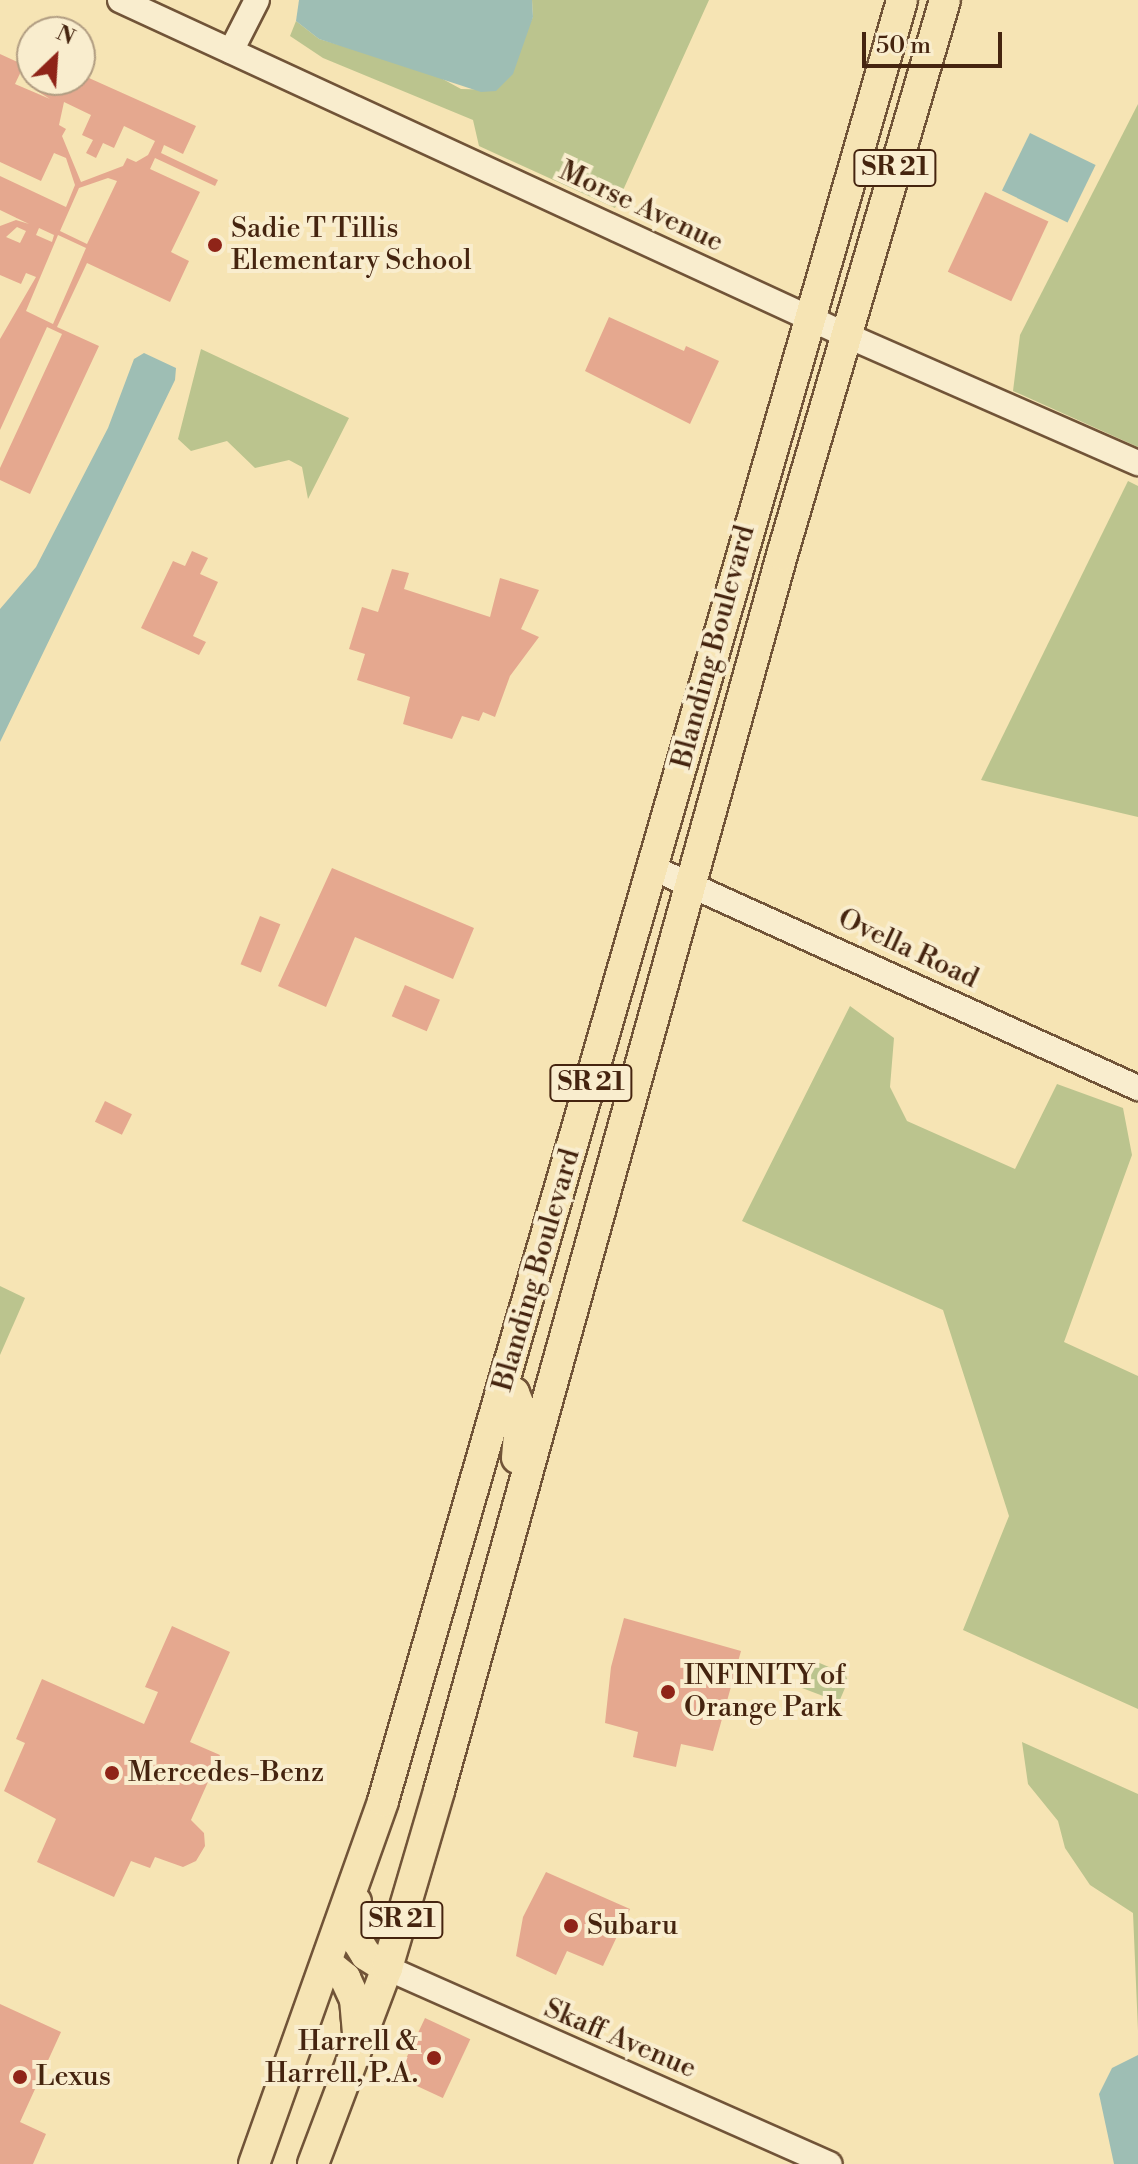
<!DOCTYPE html>
<html>
<head>
<meta charset="utf-8">
<style>
  body { margin:0 }
  #map { position:relative; width:1138px; height:2164px; overflow:hidden; background:#f6e4b4; font-family:"Libre Bodoni",serif }
  div>[style] { position:absolute }
  [style*='--x'] { left:calc(var(--x)*1px); top:calc(var(--y)*1px); width:calc(var(--w)*1px); rotate:calc(var(--a)*1deg) }
  .green>* { inset:0; background:#bbc48e }
  .water>* { inset:0; background:#9ebeb4; transform-origin:0 0 }
  .building>* { inset:0; background:#e5a88f; transform-origin:0 0 }
  .roads { filter:drop-shadow(2px 0 #715438) drop-shadow(-2px 0 #715438) drop-shadow(0 2px #715438) drop-shadow(0 -2px #715438) }
  .minor>* { height:24px; margin:-12px; padding:0 12px; transform-origin:12px; border-radius:12px; background:#f9edce }
  .major>* { height:30px; margin:-15px; padding:0 15px; transform-origin:15px; border-radius:15px; background:#f6e4b4 }
  .dots>* { width:22px; height:22px; translate:-50% -50%; box-sizing:border-box; border:4px solid #f9edce; border-radius:50% }
  span { translate:-50% -50%; white-space:nowrap; text-align:center; line-height:1.15; -webkit-text-stroke:8px #f9edce; paint-order:stroke }
  .shield-label span { padding:2px 6px; background:#f9edce; border:2px solid; border-radius:6px; -webkit-text-stroke-width:0 }
  .shield-label { font-size:26px; color:#45240f; font-weight:700 }
  .street-label { font-size:28px; color:#45240f }
  .poi-label { font-size:28px; color:#45240f }
  .left { translate:0 -50%; text-align:left }
  .right { translate:-100% -50%; text-align:right }
  .north { position:absolute; left:16px; top:16px; width:80px; height:80px; box-sizing:border-box; background:#f9edce; border:2px solid #b19d82; border-radius:50%; rotate:25deg; font-size:22px; font-weight:700; line-height:32px; text-align:center; color:#45240f }
  .north::after { content:''; display:block; margin:auto; width:28px; height:36px; background:#8f2418; clip-path:polygon(50% 0,100% 100%,50% 72%,0 100%) }
  .scale { position:absolute; left:862px; top:32px; width:140px; height:36px; box-sizing:border-box; border:4px solid #45240f; border-top:0; padding-left:10px; font-size:24px; line-height:28px; white-space:nowrap; color:#45240f; -webkit-text-stroke:6px #f9edce; paint-order:stroke }
</style>
</head>
<body>
<div id="map">
  <div class="green">
    <i style="clip-path:polygon(532px 0,709px 0,615px 208px,479px 146px,473px 120px,323px 58px,290px 36px,296px 21px,319px 39px,428px 71px,461px 89px,496px 90px,533px 17px)"></i>
    <i style="clip-path:polygon(1138px 104px,1138px 447px,1013px 391px,1020px 335px)"></i>
    <i style="clip-path:polygon(201px 349px,349px 418px,308px 499px,302px 467px,289px 460px,255px 468px,227px 441px,191px 451px,178px 439px)"></i>
    <i style="clip-path:polygon(1128px 481px,1138px 486px,1138px 817px,981px 780px)"></i>
    <i style="clip-path:polygon(850px 1006px,894px 1038px,890px 1087px,907px 1121px,1015px 1169px,1057px 1084px,1123px 1108px,1132px 1155px,1064px 1342px,1138px 1376px,1138px 1709px,963px 1630px,1009px 1516px,943px 1310px,742px 1221px)"></i>
    <i style="clip-path:polygon(0 1286px,25px 1298px,0 1355px)"></i>
    <i style="clip-path:polygon(815px 1661px,845px 1674px,848px 1681px,839px 1702px,802px 1688px)"></i>
    <i style="clip-path:polygon(1022px 1742px,1138px 1794px,1138px 2031px,1133px 1913px,1090px 1885px,1065px 1848px,1058px 1821px,1028px 1784px)"></i>
  </div>
  <div class="water">
    <i style="clip-path:polygon(299px 0,532px 0,533px 17px,513px 74px,496px 91px,481px 92px,319px 39px,296px 21px)"></i>
    <i style="left:1030px;top:133px;width:73px;height:64px;rotate:26deg"></i>
    <i style="clip-path:polygon(144px 353px,176px 368px,175px 380px,0 742px,0 609px,36px 567px,108px 428px,134px 359px)"></i>
    <i style="clip-path:polygon(1138px 2055px,1138px 2164px,1114px 2164px,1099px 2094px,1112px 2068px)"></i>
  </div>
  <div class="building">
    <i style="clip-path:polygon(evenodd,0 54px,24px 65px,15px 84px,50px 99px,34px 89px,38px 80px,80px 80px,80px 74px,196px 126px,183px 154px,164px 145px,161px 153px,218px 180px,215px 186px,155px 158px,150px 169px,200px 192px,171px 252px,189px 261px,170px 302px,87px 263px,57px 327px,99px 346px,30px 494px,0 480px,0 468px,62px 334px,47px 327px,0 430px,0 339px,36px 277px,26px 273px,21px 284px,0 275px,0 226px,16px 220px,29px 224px,0 210px,0 176px,66px 207px,75px 185px,66px 158px,54px 153px,41px 181px,0 162px,0 54px,64px 102px,91px 115px,82px 135px,93px 140px,86px 153px,96px 158px,103px 143px,114px 148px,124px 126px,155px 141px,148px 155px,136px 162px,127px 158px,123px 166px,81px 182px,62px 136px,66px 129px,59px 125px,64px 102px,0 54px,108px 178px,117px 181px,87px 244px,60px 231px,79px 188px,108px 178px,0 54px,17px 227px,26px 231px,20px 243px,6px 237px,17px 227px,0 54px,39px 228px,54px 235px,52px 242px,36px 235px,39px 228px,0 54px,58px 235px,86px 248px,53px 324px,26px 311px,58px 235px)"></i>
    <i style="left:985px;top:192px;width:70px;height:88px;rotate:25deg"></i>
    <i style="clip-path:polygon(609px 317px,684px 351px,686px 346px,719px 361px,690px 424px,585px 371px)"></i>
    <i style="clip-path:polygon(192px 551px,208px 558px,200px 574px,218px 582px,193px 636px,206px 642px,199px 655px,141px 628px,173px 561px,185px 566px)"></i>
    <i style="clip-path:polygon(392px 569px,409px 573px,404px 589px,490px 617px,500px 578px,539px 590px,521px 629px,539px 637px,510px 676px,495px 717px,483px 712px,479px 721px,462px 716px,452px 739px,403px 724px,410px 697px,357px 680px,365px 654px,349px 649px,362px 607px,378px 612px)"></i>
    <i style="clip-path:polygon(332px 868px,474px 928px,453px 979px,355px 937px,326px 1007px,278px 986px)"></i>
    <i style="left:260px;top:916px;width:22px;height:52px;rotate:22deg"></i>
    <i style="left:405px;top:985px;width:38px;height:34px;rotate:23deg"></i>
    <i style="left:105px;top:1101px;width:30px;height:23px;rotate:26deg"></i>
    <i style="clip-path:polygon(624px 1618px,741px 1651px,713px 1751px,681px 1744px,676px 1767px,633px 1757px,638px 1732px,605px 1723px,611px 1667px)"></i>
    <i style="clip-path:polygon(172px 1626px,230px 1652px,190px 1742px,220px 1755px,191px 1820px,204px 1833px,205px 1846px,196px 1861px,183px 1867px,155px 1857px,150px 1868px,131px 1861px,114px 1897px,37px 1862px,56px 1819px,4px 1791px,25px 1743px,16px 1739px,42px 1679px,144px 1724px,158px 1692px,145px 1687px)"></i>
    <i style="clip-path:polygon(546px 1872px,630px 1909px,603px 1966px,567px 1951px,556px 1975px,516px 1956px,523px 1917px)"></i>
    <i style="clip-path:polygon(0 2004px,61px 2032px,20px 2122px,46px 2134px,33px 2164px,0 2164px)"></i>
    <i style="left:425px;top:2018px;width:50px;height:65px;rotate:25deg"></i>
  </div>
  <div class="roads">
    <div class="minor">
      <i style="--x:120;--y:0;--w:800;--a:24.77"></i>
      <i style="--x:846;--y:335;--w:319;--a:23.7"></i>
      <i style="--x:231;--y:51;--w:57;--a:-63"></i>
      <i style="--x:653;--y:868;--w:533;--a:24.4"></i>
      <i style="--x:387;--y:1968;--w:484;--a:23.9"></i>
    </div>
    <div class="major">
      <i style="--x:503;--y:1386;--w:13;--a:32"></i>
      <i style="--x:514;--y:1393;--w:18;--a:68"></i>
      <i style="--x:521;--y:1410;--w:48;--a:94.8"></i>
      <i style="--x:356;--y:1902;--w:40;--a:87.1"></i>
      <i style="--x:358;--y:1942;--w:15;--a:58"></i>
      <i style="--x:366;--y:1955;--w:25;--a:32"></i>
      <i style="--x:329;--y:1965;--w:21;--a:39"></i>
      <i style="--x:345;--y:1978;--w:23;--a:65"></i>
      <i style="--x:355;--y:1999;--w:38;--a:85"></i>
      <i style="--x:254;--y:2164;--w:385;--a:-70.4"></i>
      <i style="--x:383;--y:1801;--w:1874;--a:-73.92"></i>
      <i style="--x:313;--y:2164;--w:210;--a:-69.3"></i>
      <i style="--x:387;--y:1968;--w:184;--a:-73.6"></i>
      <i style="--x:439;--y:1791;--w:1283;--a:-74.49"></i>
      <i style="--x:782;--y:555;--w:578;--a:-73.63"></i>
    </div>
  </div>
  <div class="dots">
    <i style="left:215px;top:245px;background:#8f2418"></i>
    <i style="left:668px;top:1692px;background:#8f2418"></i>
    <i style="left:112px;top:1773px;background:#8f2418"></i>
    <i style="left:571px;top:1926px;background:#8f2418"></i>
    <i style="left:434px;top:2058px;background:#8f2418"></i>
    <i style="left:20px;top:2077px;background:#8f2418"></i>
  </div>
  <div class="shield-label">
    <span style="left:895px;top:168px">SR 21</span>
    <span style="left:591px;top:1083px">SR 21</span>
    <span style="left:402px;top:1920px">SR 21</span>
  </div>
  <div class="street-label">
    <span style="left:641px;top:207px;rotate:25deg">Morse Avenue</span>
    <span style="left:714px;top:647px;rotate:-75deg">Blanding Boulevard</span>
    <span style="left:908px;top:949px;rotate:25deg">Ovella Road</span>
    <span style="left:537px;top:1270px;rotate:-74deg">Blanding Boulevard</span>
    <span style="left:620px;top:2039px;rotate:23deg">Skaff Avenue</span>
  </div>
  <div class="poi-label">
    <span class="left" style="left:231px;top:245px">Sadie T Tillis<br>Elementary School</span>
    <span class="left" style="left:684px;top:1692px">INFINITY of<br>Orange Park</span>
    <span class="left" style="left:128px;top:1773px">Mercedes-Benz</span>
    <span class="left" style="left:587px;top:1926px">Subaru</span>
    <span class="right" style="left:418px;top:2058px">Harrell &amp;<br>Harrell, P.A.</span>
    <span class="left" style="left:36px;top:2077px">Lexus</span>
  </div>
  <div class="north">N</div>
  <div class="scale">50 m</div>
</div>
</body>
</html>
